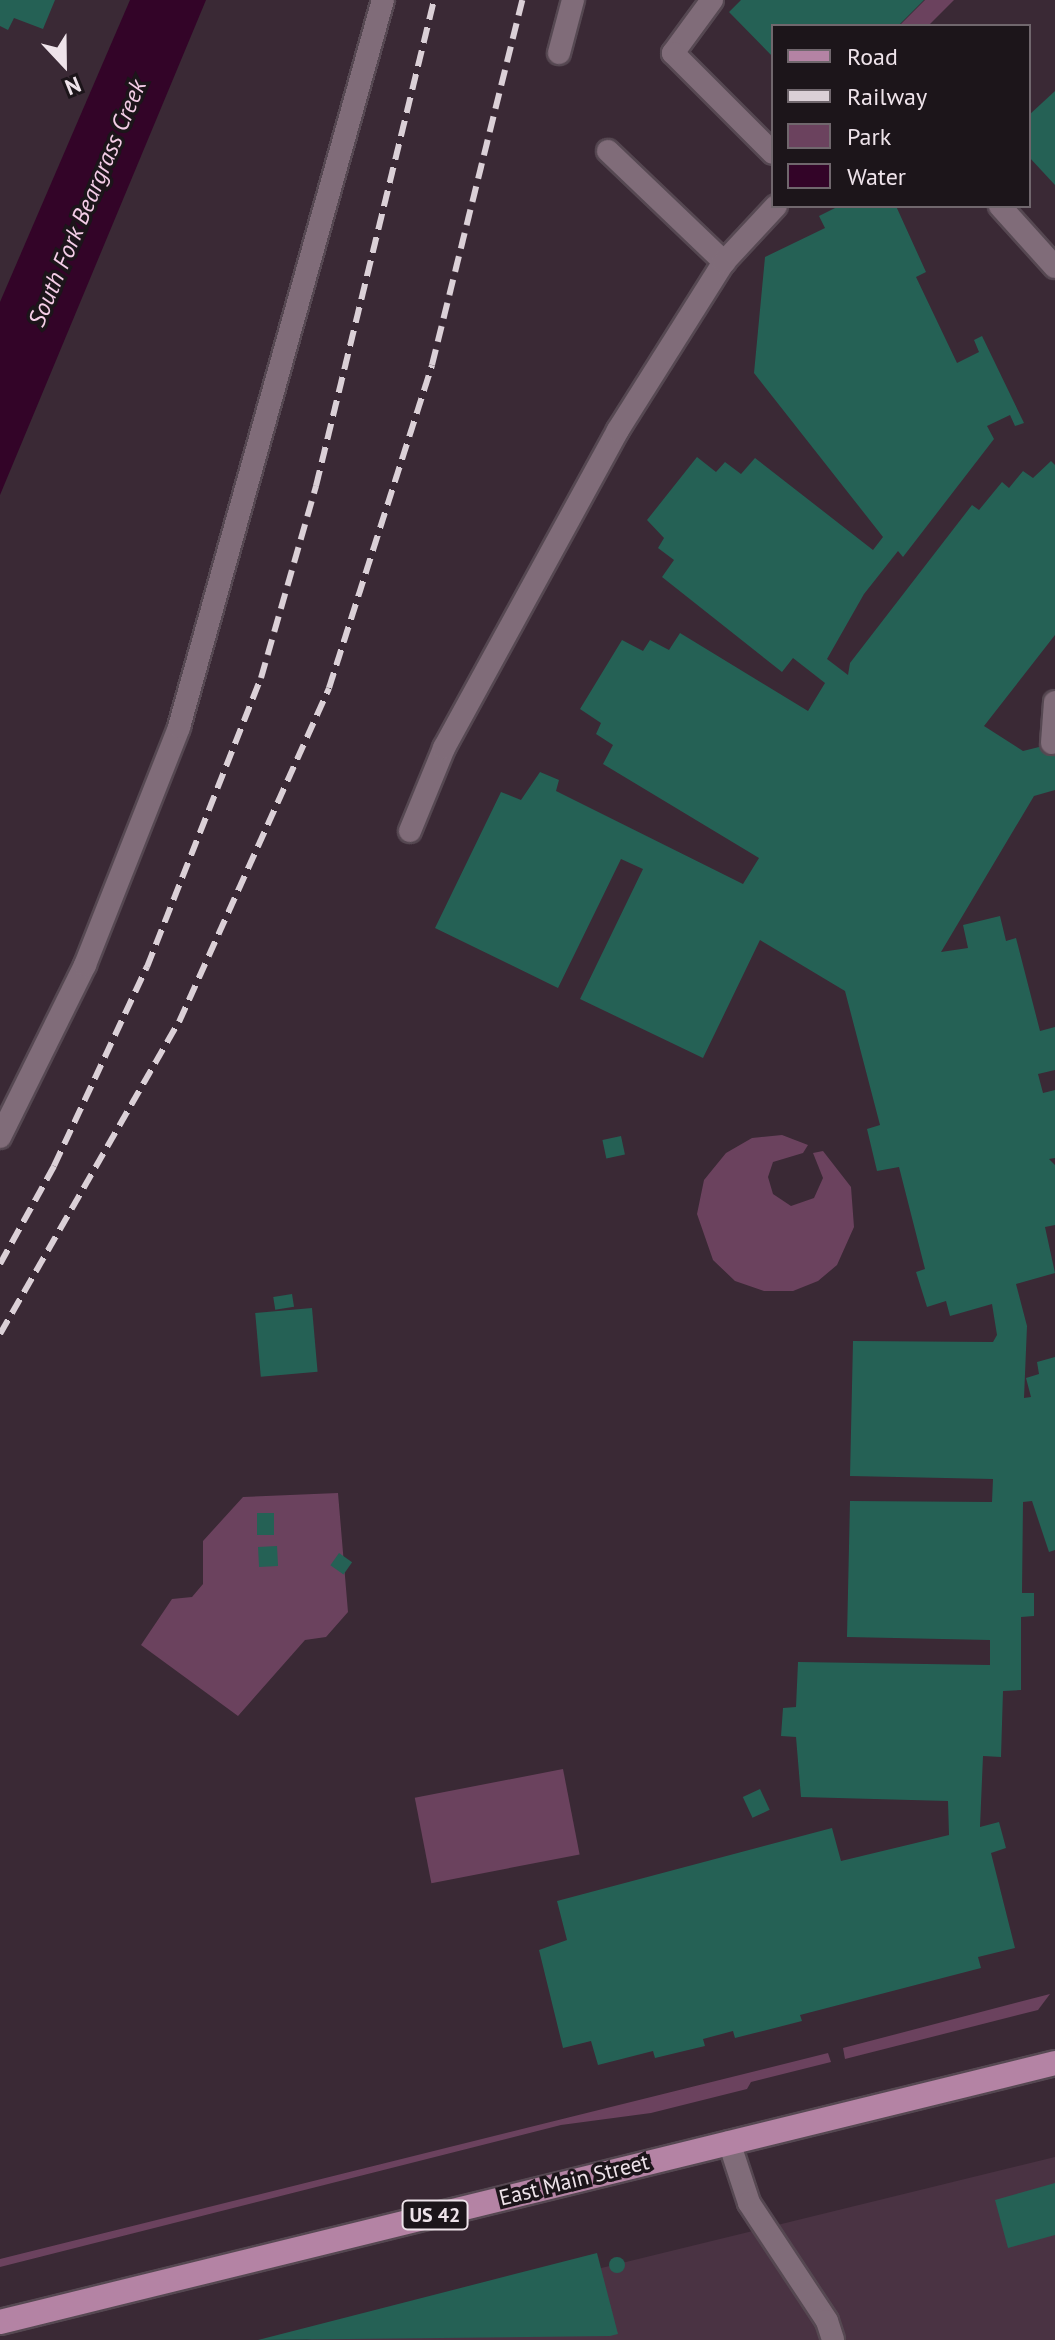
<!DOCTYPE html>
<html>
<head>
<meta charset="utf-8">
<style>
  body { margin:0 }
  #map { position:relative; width:1055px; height:2340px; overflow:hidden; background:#3a2935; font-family:"PT Sans",sans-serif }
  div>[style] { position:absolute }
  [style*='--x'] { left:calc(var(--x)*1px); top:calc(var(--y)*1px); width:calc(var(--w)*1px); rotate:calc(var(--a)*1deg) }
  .built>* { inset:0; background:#4a3343 }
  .green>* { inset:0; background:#6b425e; transform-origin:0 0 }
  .water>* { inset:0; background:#330428 }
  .building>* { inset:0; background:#256155; transform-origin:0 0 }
  .round { border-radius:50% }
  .roads { filter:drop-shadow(2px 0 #564852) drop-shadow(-2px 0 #564852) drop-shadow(0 2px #564852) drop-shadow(0 -2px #564852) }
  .lane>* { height:22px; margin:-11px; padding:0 11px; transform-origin:11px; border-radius:11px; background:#806c79 }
  .primary>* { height:24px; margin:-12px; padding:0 12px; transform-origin:12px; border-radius:12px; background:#b483a4 }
  .rail>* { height:6px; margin-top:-3px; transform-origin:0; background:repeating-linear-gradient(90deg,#dbd0d7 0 16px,transparent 0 24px) }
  span { translate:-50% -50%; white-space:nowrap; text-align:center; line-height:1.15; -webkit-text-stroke:7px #1c151a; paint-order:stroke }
  .shield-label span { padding:2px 6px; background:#1c151a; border:2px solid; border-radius:6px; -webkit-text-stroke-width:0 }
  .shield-label { font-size:20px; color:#eee3ea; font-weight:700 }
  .street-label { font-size:22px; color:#eee3ea }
  .water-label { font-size:24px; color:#f4cde7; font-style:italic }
  .legend { position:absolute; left:771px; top:24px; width:260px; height:184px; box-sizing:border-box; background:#1c151a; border:2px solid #70676d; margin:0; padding:10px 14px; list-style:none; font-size:24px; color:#eee3ea }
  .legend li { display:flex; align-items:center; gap:16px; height:40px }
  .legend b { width:40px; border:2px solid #70676d }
  .north { position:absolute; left:24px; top:24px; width:80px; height:80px; -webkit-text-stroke:6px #1c151a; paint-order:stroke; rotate:158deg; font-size:22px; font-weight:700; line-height:32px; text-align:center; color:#eee3ea }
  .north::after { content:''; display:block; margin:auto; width:28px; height:36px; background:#eee3ea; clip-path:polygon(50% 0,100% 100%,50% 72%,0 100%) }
</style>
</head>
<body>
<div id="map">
  <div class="built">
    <i style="clip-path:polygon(1055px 2157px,1055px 2340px,307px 2340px)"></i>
  </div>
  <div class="green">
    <i style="clip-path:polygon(925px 0,954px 0,928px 26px,899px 26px)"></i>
    <i style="clip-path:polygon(782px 1135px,808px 1145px,803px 1153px,773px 1162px,768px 1177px,773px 1194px,791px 1206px,814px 1198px,823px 1178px,813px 1153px,823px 1151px,851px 1187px,854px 1227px,837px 1265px,818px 1281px,793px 1291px,764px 1291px,735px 1281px,713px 1260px,697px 1214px,704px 1180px,726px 1153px,752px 1138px)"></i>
    <i style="clip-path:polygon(338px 1493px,348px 1612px,326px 1637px,305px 1640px,238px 1716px,141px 1645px,172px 1599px,192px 1597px,203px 1584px,203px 1541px,243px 1497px)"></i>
    <i style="left:563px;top:1769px;width:87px;height:151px;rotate:79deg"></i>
    <i style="clip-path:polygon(1050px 1994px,1038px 2010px,845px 2059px,843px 2048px)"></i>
    <i style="clip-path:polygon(828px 2053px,831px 2062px,751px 2082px,747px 2089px,651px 2113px,561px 2125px,0 2267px,0 2259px)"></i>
  </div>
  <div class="water">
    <i style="clip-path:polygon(130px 0,206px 0,0 495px,0 302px)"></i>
  </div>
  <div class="building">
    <i style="clip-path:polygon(0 0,55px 0,43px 29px,14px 18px,8px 30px,0 26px)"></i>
    <i style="clip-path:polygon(741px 0,924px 0,898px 26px,773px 26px,773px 57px,729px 12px)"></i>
    <i style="clip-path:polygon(1055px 91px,1055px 185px,1029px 157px,1029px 115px)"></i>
    <i style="clip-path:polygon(839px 206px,896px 206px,926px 272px,916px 277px,957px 363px,979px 352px,974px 340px,982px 336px,1024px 423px,1015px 426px,1010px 415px,987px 426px,994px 439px,903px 557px,898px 551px,864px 594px,827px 659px,848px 675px,850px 663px,972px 505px,979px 510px,1002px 482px,1009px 488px,1023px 471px,1033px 478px,1051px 461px,1055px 465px,1055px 635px,984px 726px,1023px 751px,1055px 743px,1055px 790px,1034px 796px,941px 952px,968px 948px,963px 925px,1000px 916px,1006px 941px,1016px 938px,1040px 1031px,1055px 1027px,1055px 1070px,1038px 1074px,1043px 1093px,1055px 1090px,1055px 1158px,1049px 1159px,1055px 1165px,1055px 1225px,1045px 1227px,1055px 1273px,1016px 1284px,1027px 1326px,1024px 1398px,1031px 1397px,1026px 1378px,1039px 1374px,1037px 1362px,1055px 1357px,1055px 1550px,1049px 1552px,1032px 1501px,1023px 1502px,1022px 1593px,1034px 1593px,1034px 1616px,1021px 1617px,1021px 1690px,1003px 1691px,1001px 1757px,983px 1756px,980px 1827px,999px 1822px,1006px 1848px,991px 1853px,1015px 1948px,978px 1957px,981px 1968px,800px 2015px,802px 2021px,735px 2038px,733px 2031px,703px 2039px,705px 2046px,655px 2058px,653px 2051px,598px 2065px,591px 2041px,563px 2048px,539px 1950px,567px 1940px,557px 1901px,832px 1828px,841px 1861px,949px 1835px,948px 1801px,801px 1797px,796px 1737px,781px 1736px,783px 1708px,796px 1707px,798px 1662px,990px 1665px,990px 1640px,847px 1637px,850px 1501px,992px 1502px,993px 1479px,850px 1476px,853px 1341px,993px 1342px,997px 1335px,992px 1304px,950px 1316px,946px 1301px,927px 1307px,916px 1272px,925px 1269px,899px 1167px,877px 1171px,867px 1129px,880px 1125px,845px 991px,760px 940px,703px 1058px,580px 999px,643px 869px,621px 859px,558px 988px,435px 928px,501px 792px,521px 800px,540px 772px,559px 780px,556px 791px,743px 884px,759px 858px,603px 764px,613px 745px,596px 734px,601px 723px,580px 709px,622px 640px,643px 651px,650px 640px,669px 650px,680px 633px,808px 711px,825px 683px,793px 658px,782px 672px,662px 577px,674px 560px,658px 548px,664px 538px,647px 520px,697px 457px,716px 472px,725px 462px,741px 474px,755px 458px,873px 550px,883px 537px,754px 373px,765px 257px,825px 228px,819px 216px)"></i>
    <i style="left:621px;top:1136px;width:19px;height:19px;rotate:78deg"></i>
    <i style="left:292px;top:1294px;width:13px;height:19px;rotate:81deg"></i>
    <i style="left:312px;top:1308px;width:64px;height:57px;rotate:85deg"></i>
    <i style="left:257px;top:1513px;width:17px;height:22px"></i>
    <i style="left:277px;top:1546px;width:20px;height:19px;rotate:87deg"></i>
    <i style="left:339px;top:1553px;width:16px;height:15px;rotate:35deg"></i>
    <i style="left:760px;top:1789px;width:23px;height:19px;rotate:65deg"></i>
    <i style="clip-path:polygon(1055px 2183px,1055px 2235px,1008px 2248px,995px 2200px)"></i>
    <i style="clip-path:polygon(597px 2253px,618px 2334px,610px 2336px,258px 2340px)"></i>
    <i class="round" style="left:609px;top:2257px;width:16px;height:16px"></i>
  </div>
  <div class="roads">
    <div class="lane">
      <i style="--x:712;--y:0;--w:66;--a:126.3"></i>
      <i style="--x:673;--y:53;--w:141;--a:45"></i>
      <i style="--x:559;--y:53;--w:55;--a:-75.2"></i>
      <i style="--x:608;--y:151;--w:161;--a:43.7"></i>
      <i style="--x:1000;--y:206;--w:82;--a:48"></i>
      <i style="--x:1052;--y:743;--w:41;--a:-85.8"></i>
      <i style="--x:410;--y:831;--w:90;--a:-67.7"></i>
      <i style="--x:444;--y:748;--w:362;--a:-61.3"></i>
      <i style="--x:618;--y:430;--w:199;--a:-57.8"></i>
      <i style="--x:724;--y:262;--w:76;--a:-47.1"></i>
      <i style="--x:0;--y:1137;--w:192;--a:-63.7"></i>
      <i style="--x:85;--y:965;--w:256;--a:-68.4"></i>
      <i style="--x:179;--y:727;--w:755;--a:-74.33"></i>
      <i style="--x:729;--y:2142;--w:64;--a:71.8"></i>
      <i style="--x:749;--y:2203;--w:141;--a:56.5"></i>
      <i style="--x:827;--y:2321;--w:20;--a:72"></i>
    </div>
    <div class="primary">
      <i style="--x:0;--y:2322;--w:1086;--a:-13.79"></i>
    </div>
  </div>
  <div class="rail">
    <i style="--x:0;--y:1264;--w:112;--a:-61.1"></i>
    <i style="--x:54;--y:1166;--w:220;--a:-65"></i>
    <i style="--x:147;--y:967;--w:311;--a:-68.5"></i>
    <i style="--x:261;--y:678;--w:200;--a:-74"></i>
    <i style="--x:316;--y:486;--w:500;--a:-76.35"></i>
    <i style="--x:0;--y:1334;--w:360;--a:-60.2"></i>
    <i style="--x:179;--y:1022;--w:366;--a:-65.8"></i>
    <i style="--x:329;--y:688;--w:339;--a:-72.3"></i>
    <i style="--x:432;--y:365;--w:376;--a:-76.1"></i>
  </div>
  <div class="shield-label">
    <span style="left:435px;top:2215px">US 42</span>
  </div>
  <div class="street-label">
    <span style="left:574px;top:2180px;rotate:-14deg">East Main Street</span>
  </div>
  <div class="water-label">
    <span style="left:87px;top:203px;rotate:-67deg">South Fork Beargrass Creek</span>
  </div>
  <ul class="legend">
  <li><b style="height:10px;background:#b483a4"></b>Road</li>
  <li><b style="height:10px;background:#dbd0d7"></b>Railway</li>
  <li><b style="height:22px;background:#6b425e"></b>Park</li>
  <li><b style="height:22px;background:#330428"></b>Water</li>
  </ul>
  <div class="north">N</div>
</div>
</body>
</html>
